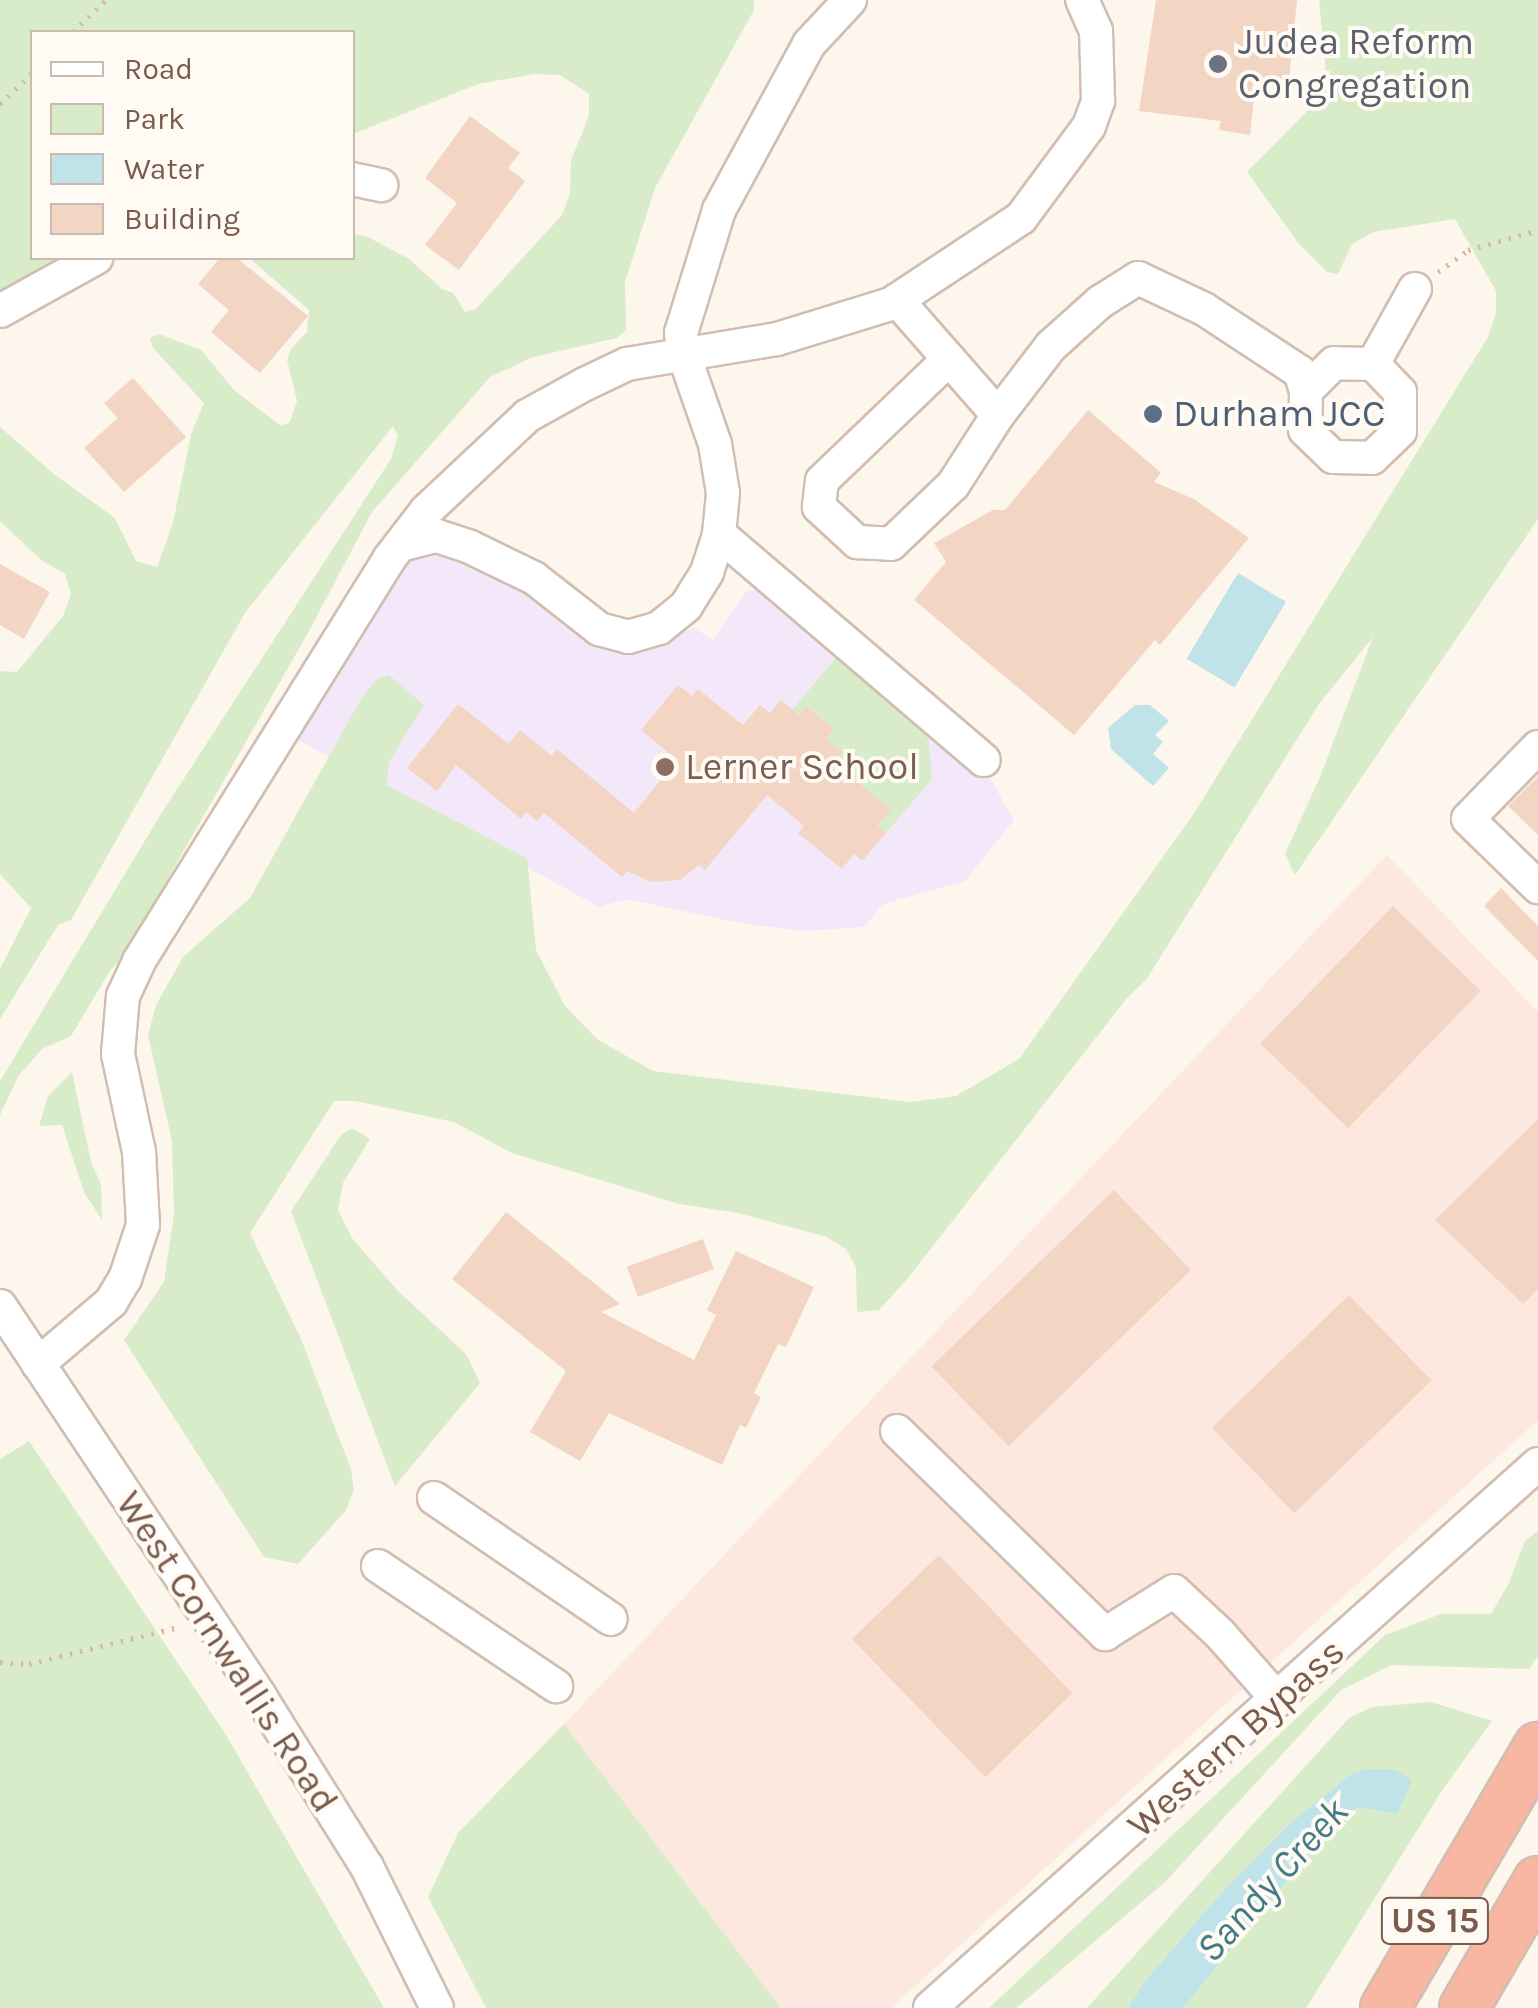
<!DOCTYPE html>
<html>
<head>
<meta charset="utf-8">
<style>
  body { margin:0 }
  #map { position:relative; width:1538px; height:2008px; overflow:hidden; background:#fdf6ec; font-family:Karla,sans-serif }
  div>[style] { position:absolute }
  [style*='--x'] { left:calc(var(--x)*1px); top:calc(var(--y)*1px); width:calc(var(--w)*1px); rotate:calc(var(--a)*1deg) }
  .commercial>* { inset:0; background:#fde8e0 }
  .education>* { inset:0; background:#f3e8fa }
  .green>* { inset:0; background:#d8ecc9 }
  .water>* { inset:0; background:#bfe3e8; transform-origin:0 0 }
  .building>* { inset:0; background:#f3d5c3; transform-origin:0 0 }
  .path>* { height:5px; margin-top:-2.5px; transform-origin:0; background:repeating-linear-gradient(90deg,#d9b8a5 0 2.5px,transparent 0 10.5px) }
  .roads { filter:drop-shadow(2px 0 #d1beb0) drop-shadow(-2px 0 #d1beb0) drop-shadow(0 2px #d1beb0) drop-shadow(0 -2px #d1beb0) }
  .minor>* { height:32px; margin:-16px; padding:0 16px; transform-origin:16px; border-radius:16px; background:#fff }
  .highway>* { height:48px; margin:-24px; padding:0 24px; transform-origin:24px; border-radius:24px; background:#f7b7a3 }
  .dots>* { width:28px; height:28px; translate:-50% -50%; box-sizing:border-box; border:5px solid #fffaf3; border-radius:50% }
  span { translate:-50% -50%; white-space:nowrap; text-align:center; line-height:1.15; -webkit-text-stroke:8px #fffaf3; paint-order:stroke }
  .shield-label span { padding:2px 8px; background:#fffaf3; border:2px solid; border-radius:8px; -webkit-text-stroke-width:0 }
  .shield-label { font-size:35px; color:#7a5c4d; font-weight:700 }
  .worship-label { font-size:38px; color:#5b616d }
  .left { translate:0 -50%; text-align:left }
  .service-label { font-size:38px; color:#4e5e75 }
  .education-label { font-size:38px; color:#785e54 }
  .street-label { font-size:38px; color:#7a5c4d }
  .water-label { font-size:40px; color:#437c86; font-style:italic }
  .legend { position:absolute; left:30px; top:30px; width:325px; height:230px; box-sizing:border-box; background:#fffaf3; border:2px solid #cabbb1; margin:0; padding:12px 18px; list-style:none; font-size:30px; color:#7a5c4d }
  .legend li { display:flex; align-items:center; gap:20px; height:50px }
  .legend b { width:50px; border:2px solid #cabbb1 }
</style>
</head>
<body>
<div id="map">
  <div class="commercial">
    <i style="clip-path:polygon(1387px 855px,1538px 1012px,1538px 1420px,891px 2008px,781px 2008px,564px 1724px)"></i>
  </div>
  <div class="education">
    <i style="clip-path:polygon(434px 555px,453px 557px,509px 582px,563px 625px,598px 647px,624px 654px,694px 628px,713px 640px,746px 592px,772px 585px,955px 718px,1014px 820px,965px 881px,883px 904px,864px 927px,805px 931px,745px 924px,627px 899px,599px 907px,297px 739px,389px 583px,413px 559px)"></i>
  </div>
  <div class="green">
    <i style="clip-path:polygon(0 0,754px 0,754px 10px,655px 188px,625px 282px,626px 330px,617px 338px,533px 357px,490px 377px,372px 512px,309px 631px,121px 961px,111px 969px,71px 1036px,42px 1049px,19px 1075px,0 1115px,0 1081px,161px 814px,391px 459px,398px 436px,393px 426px,245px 613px,71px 920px,58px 925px,0 1019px,0 969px,31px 908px,0 874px,0 671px,17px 672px,63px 616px,71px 594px,65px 574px,41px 560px,0 521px,0 427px,55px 475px,115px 518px,136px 561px,157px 567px,173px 523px,191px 434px,204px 403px,153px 348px,150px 338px,159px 334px,201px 350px,234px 390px,281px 426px,290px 422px,297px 401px,287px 360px,291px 349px,307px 332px,309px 310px,249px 258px,352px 258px,353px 234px,366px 236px,409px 259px,442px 289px,453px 293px,465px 312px,476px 309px,562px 215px,570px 194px,571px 160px,589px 116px,589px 94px,560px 75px,534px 74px,478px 84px,353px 134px,352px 32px,32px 32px,32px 258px,71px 258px,0 294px)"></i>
    <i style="clip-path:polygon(1319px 0,1538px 0,1538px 519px,1295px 875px,1285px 854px,1320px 777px,1373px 637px,1319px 704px,1146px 980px,1127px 998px,908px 1278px,879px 1310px,857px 1312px,856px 1268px,846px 1249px,827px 1237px,739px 1213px,679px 1204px,512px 1153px,454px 1122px,355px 1101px,334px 1101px,250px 1233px,301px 1339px,351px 1469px,354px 1490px,346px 1510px,298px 1564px,264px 1557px,124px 1340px,164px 1282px,174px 1214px,172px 1141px,148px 1035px,156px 1005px,183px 957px,250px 898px,362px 697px,378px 678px,389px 675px,424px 705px,389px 762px,386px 785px,527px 858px,536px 950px,565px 1006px,598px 1040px,653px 1071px,910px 1102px,956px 1096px,1019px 1059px,1193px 815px,1488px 337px,1496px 314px,1496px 291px,1455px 219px,1373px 232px,1352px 244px,1338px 274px,1327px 272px,1300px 245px,1247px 172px,1316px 102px,1327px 83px)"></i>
    <i style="clip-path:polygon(840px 653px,928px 734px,932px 779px,886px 833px,877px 826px,890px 811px,820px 778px,841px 752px,826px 739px,833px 728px,807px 706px,799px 715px,792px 710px)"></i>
    <i style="clip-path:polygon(72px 1072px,91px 1162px,101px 1184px,102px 1220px,84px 1192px,62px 1125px,39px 1126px,48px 1096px)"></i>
    <i style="clip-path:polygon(352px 1128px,370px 1139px,343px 1183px,338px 1210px,352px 1238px,398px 1291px,466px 1354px,480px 1383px,395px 1486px,291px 1211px,341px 1135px)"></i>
    <i style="clip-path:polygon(29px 1441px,226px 1735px,384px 2008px,0 2008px,0 1459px)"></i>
    <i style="clip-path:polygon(1538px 1531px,1538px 1656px,1529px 1669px,1391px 1665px,1341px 1690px,1165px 1882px,1016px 2008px,989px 2008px,1385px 1635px,1441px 1614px,1491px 1614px,1509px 1583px,1525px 1541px)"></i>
    <i style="clip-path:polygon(1431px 1702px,1492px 1721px,1441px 1792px,1306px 2008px,1183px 2008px,1312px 1850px,1358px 1806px,1397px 1814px,1351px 1774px,1289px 1824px,1223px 1891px,1145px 1981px,1128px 2008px,1087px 2008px,1350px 1717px,1372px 1707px)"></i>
    <i style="clip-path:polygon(564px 1724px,781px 2008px,486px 2008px,428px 1897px,458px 1833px)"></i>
  </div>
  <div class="water">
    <i style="left:1238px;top:573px;width:56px;height:100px;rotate:31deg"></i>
    <i style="clip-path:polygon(1135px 705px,1150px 705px,1169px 721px,1155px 735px,1163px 742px,1153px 754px,1169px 768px,1153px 786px,1111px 749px,1108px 728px)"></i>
    <i style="clip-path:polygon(1367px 1769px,1395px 1770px,1412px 1780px,1397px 1814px,1358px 1807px,1312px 1850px,1183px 2008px,1128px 2008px,1145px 1981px,1223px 1891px,1289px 1824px,1351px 1774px)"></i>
  </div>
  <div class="building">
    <i style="clip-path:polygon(1156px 0,1297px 0,1288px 90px,1256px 80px,1250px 135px,1219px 130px,1221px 121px,1139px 111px)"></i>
    <i style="clip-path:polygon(470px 116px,520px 153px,508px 168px,525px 181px,459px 270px,425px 245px,457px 203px,425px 178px)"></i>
    <i style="clip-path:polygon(220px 258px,237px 258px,308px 316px,260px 373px,211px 332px,229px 310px,198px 284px)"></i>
    <i style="clip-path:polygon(133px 378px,186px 437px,124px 492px,84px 448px,118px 418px,104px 403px)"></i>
    <i style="clip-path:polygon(1088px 410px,1161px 473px,1154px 482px,1194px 499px,1249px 538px,1160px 645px,1155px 640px,1074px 735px,914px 600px,946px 562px,934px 543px,993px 510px,1005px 510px)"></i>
    <i style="clip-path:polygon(0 564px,50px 592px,24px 639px,0 625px)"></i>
    <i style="clip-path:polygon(678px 685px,692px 696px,698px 689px,743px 725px,760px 705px,770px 713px,781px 700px,799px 715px,806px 706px,834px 729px,826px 739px,842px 752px,833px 762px,891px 810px,877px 826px,886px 833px,862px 861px,854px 854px,842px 869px,798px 833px,804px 826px,767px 795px,705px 870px,699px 865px,680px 880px,651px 882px,627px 871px,622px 877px,544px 813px,537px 821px,526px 812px,521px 819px,456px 765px,437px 791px,407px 768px,458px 704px,509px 744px,520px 730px,552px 756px,557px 749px,634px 813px,677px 760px,641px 730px)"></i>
    <i style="clip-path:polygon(1538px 776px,1538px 835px,1508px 806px)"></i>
    <i style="clip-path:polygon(1501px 888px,1538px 926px,1538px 961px,1484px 906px)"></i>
    <i style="left:1393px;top:906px;width:122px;height:191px;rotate:44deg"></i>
    <i style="clip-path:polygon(1538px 1119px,1538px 1289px,1523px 1304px,1435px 1220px)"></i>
    <i style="left:1114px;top:1190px;width:111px;height:254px;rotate:46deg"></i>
    <i style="clip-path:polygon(506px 1212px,620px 1304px,601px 1312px,694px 1360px,716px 1315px,707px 1310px,736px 1251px,814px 1287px,786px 1347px,778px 1344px,754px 1393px,761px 1397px,746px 1428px,740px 1425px,722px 1465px,609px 1413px,580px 1461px,530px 1432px,566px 1371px,452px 1279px)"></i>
    <i style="left:703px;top:1239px;width:32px;height:81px;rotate:70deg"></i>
    <i style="left:1349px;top:1295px;width:119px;height:191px;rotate:46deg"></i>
    <i style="left:939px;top:1555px;width:192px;height:121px;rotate:46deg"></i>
  </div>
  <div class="path">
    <i style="--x:73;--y:32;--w:46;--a:-44.1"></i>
    <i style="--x:0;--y:104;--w:45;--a:-44.1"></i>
    <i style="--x:1438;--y:272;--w:37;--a:-36"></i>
    <i style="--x:1468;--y:250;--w:73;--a:-15.9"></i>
    <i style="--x:0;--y:1662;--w:29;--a:4"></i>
    <i style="--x:29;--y:1664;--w:154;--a:-13.9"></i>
  </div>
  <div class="roads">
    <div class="minor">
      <i style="--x:352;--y:179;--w:30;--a:12"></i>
      <i style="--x:897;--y:300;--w:153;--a:48.7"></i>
      <i style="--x:998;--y:415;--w:87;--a:-52.5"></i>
      <i style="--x:1051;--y:346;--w:66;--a:-41.9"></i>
      <i style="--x:1100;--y:302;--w:45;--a:-32.3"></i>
      <i style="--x:1138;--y:278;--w:73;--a:25.2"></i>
      <i style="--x:1204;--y:309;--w:115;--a:33.3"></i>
      <i style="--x:1300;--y:372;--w:20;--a:72"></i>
      <i style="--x:1306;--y:391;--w:39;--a:91"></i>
      <i style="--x:1305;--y:430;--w:39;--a:44"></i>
      <i style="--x:1333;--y:457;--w:39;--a:1"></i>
      <i style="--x:1372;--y:458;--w:39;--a:-44"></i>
      <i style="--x:1400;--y:431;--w:39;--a:-90"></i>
      <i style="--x:1400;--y:392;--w:39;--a:-134"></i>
      <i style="--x:1373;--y:364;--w:39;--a:-179"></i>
      <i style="--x:1334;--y:363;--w:40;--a:135"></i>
      <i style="--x:0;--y:311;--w:110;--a:-28.9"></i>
      <i style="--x:949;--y:359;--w:176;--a:136.2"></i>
      <i style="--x:822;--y:481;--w:26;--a:97"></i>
      <i style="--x:819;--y:507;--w:52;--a:42.6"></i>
      <i style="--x:857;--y:542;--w:34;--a:3"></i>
      <i style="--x:891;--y:544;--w:86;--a:-43.6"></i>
      <i style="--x:953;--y:485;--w:83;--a:-57.3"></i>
      <i style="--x:1373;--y:364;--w:86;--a:-60.8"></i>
      <i style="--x:719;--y:534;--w:348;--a:40.5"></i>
      <i style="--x:400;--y:545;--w:38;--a:-14"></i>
      <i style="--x:437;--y:536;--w:33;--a:18"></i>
      <i style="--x:468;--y:546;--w:73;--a:25.9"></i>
      <i style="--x:534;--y:578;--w:83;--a:38.1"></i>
      <i style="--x:599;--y:629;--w:30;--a:15"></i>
      <i style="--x:628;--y:637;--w:32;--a:-16"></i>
      <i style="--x:659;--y:628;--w:35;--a:-39"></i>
      <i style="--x:686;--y:606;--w:40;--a:-58"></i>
      <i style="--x:707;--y:572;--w:40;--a:-72"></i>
      <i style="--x:719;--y:534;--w:41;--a:-84.4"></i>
      <i style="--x:723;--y:493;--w:50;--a:-99.3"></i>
      <i style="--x:715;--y:444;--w:94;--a:-109.2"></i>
      <i style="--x:684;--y:355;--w:22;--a:-98"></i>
      <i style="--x:681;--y:333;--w:129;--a:-72.8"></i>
      <i style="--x:719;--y:210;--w:189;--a:-61.5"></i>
      <i style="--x:809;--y:44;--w:60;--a:-47"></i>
      <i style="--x:1538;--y:747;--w:100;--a:134.2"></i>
      <i style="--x:1468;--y:819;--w:98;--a:44.2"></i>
      <i style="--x:0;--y:1306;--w:471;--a:56.3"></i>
      <i style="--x:261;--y:1698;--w:199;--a:57.9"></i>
      <i style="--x:367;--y:1867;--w:157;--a:63.6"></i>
      <i style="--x:38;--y:1364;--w:96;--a:-40.3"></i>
      <i style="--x:111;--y:1302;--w:27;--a:-59"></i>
      <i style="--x:125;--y:1279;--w:57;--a:-71.6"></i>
      <i style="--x:143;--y:1225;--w:73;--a:-93.1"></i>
      <i style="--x:139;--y:1152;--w:100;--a:-102.1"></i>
      <i style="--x:118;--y:1054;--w:58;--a:-85.1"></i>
      <i style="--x:123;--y:996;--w:38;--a:-65"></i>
      <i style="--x:139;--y:961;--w:473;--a:-58.1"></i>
      <i style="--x:389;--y:559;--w:61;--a:-52.4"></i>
      <i style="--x:426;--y:511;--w:139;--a:-43.2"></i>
      <i style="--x:527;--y:416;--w:66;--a:-28.9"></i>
      <i style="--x:585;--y:384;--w:47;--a:-25.5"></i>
      <i style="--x:627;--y:364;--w:152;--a:-9.5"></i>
      <i style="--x:777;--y:339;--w:119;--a:-17.1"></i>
      <i style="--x:891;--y:304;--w:156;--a:-33.5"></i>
      <i style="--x:1021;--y:218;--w:114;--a:-53.5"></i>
      <i style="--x:1089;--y:126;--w:27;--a:-70"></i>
      <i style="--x:1098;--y:101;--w:70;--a:-91.6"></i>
      <i style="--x:1096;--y:31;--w:34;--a:-114"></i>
      <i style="--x:897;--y:1431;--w:291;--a:44.3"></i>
      <i style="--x:1105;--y:1634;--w:81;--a:-31.9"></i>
      <i style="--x:1174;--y:1591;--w:63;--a:43.1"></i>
      <i style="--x:1220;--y:1634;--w:88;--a:48.7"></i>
      <i style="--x:434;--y:1498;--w:214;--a:34.4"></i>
      <i style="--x:378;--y:1566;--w:215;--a:34"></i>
      <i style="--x:930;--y:2008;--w:816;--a:-41.82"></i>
    </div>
    <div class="highway">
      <i style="--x:1385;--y:2008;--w:303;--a:-59.6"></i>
      <i style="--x:1464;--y:2008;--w:147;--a:-59.8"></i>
    </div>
  </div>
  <div class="dots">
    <i style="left:1218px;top:64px;background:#6b7280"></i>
    <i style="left:1153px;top:414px;background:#5c6f8a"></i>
    <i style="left:665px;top:767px;background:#8d6e63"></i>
  </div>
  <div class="shield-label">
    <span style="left:1435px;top:1921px">US 15</span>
  </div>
  <div class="worship-label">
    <span class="left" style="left:1238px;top:64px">Judea Reform<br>Congregation</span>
  </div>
  <div class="service-label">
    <span class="left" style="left:1173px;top:414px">Durham JCC</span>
  </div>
  <div class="education-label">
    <span class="left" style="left:685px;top:767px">Lerner School</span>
  </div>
  <div class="street-label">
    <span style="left:227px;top:1652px;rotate:57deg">West Cornwallis Road</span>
    <span style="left:1236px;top:1738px;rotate:-42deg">Western Bypass</span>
  </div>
  <div class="water-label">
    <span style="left:1272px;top:1880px;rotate:-48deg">Sandy Creek</span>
  </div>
  <ul class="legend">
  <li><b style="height:12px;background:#fff"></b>Road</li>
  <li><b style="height:28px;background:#d8ecc9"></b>Park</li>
  <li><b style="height:28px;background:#bfe3e8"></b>Water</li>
  <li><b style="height:28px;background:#f3d5c3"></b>Building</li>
  </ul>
</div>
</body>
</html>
